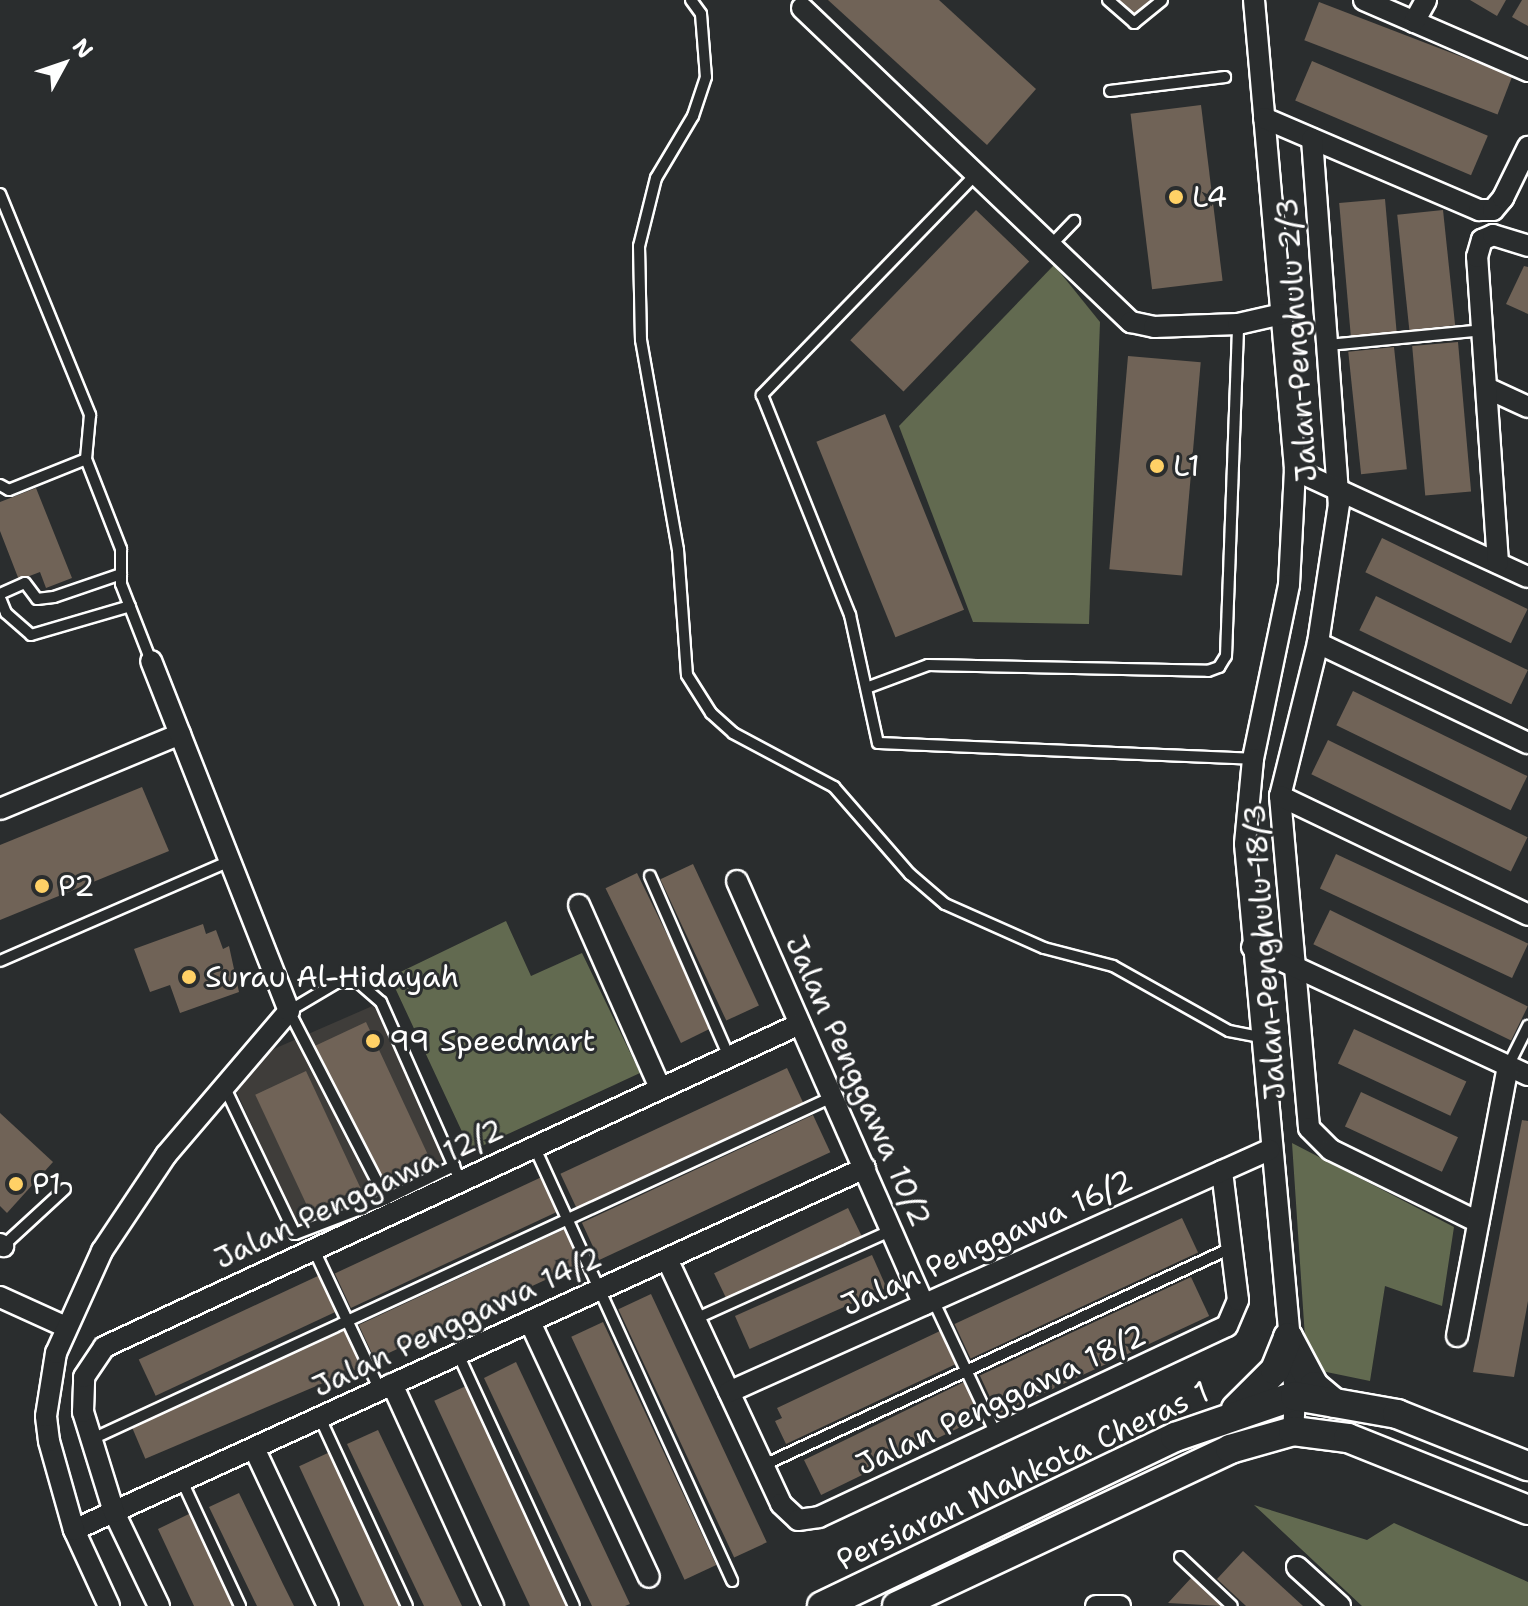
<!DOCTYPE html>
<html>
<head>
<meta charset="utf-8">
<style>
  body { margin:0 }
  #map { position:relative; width:1528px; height:1606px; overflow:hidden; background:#2a2d2e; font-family:"Shantell Sans",sans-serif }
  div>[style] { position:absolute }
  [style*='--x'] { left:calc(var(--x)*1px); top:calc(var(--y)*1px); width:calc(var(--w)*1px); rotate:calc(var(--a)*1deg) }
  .built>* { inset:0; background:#3f3d3a }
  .green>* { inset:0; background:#626a50 }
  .building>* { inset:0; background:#706357; transform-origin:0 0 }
  .roads { filter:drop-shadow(2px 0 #fff) drop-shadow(-2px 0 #fff) drop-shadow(0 2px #fff) drop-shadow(0 -2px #fff) }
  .service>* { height:10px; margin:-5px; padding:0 5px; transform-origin:5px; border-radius:5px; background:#2a2d2e }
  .minor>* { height:20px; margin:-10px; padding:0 10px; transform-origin:10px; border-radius:10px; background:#2a2d2e }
  .secondary>* { height:28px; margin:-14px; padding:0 14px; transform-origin:14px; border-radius:14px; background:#2a2d2e }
  .dots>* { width:22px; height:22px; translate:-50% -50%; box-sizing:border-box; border:4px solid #2a2d2e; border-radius:50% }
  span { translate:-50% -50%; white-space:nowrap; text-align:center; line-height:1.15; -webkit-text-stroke:6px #2a2d2e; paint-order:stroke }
  .poi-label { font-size:30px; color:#fff }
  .left { translate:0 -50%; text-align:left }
  .street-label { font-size:30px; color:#fff }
  .north { position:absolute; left:24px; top:24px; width:80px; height:80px; -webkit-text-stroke:6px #2a2d2e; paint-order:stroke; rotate:50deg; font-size:22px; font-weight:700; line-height:32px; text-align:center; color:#fff }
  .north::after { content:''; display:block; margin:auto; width:28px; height:36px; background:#fff; clip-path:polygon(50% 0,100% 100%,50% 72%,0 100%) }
</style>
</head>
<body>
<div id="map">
  <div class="built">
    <i style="clip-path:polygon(377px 1004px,446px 1158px,298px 1228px,234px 1086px,260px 1055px)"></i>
  </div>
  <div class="green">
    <i style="clip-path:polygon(1054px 265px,1100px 322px,1089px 624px,973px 622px,899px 426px)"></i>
    <i style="clip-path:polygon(506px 921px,531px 976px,582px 953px,640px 1073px,471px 1151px,390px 977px)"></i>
    <i style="clip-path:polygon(1292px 1143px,1454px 1227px,1442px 1306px,1385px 1286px,1370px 1381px,1307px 1368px)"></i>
    <i style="clip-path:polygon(1254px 1505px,1367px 1540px,1394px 1523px,1528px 1582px,1528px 1606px,1362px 1606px)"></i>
  </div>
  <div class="building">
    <i style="clip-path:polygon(828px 0,939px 0,1036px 89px,987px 145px)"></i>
    <i style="clip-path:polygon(1118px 0,1150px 0,1135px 16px)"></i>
    <i style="clip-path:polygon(1470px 0,1506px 0,1497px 16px)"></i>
    <i style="clip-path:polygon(1522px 0,1528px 0,1528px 26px,1512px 17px)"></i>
    <i style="left:1319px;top:2px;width:207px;height:41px;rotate:21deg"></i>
    <i style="left:1312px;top:61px;width:191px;height:43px;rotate:23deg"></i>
    <i style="left:1201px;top:105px;width:177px;height:71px;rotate:83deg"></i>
    <i style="left:1385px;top:199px;width:134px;height:46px;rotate:85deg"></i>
    <i style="left:976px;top:210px;width:74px;height:181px;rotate:44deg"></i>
    <i style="left:1443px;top:210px;width:116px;height:46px;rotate:84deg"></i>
    <i style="clip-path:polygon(1524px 266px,1528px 267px,1528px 314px,1506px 304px)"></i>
    <i style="left:1458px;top:342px;width:150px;height:46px;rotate:85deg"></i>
    <i style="left:1394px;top:347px;width:123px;height:46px;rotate:84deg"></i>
    <i style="left:1128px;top:356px;width:73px;height:214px;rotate:5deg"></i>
    <i style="left:885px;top:414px;width:211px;height:74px;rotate:68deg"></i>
    <i style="clip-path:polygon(36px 488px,72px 578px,46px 588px,40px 572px,19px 580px,0 531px,0 502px)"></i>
    <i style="left:1382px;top:538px;width:162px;height:38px;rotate:26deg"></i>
    <i style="left:1376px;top:596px;width:169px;height:38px;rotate:26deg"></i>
    <i style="left:1353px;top:691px;width:194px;height:38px;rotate:26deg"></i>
    <i style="left:1328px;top:740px;width:222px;height:38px;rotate:26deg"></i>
    <i style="clip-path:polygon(142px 787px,169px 851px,0 920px,0 845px)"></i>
    <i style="left:1336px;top:854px;width:212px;height:38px;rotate:25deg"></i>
    <i style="left:693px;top:864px;width:156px;height:36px;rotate:65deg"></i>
    <i style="left:637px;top:873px;width:172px;height:35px;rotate:64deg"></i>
    <i style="left:1330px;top:910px;width:220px;height:38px;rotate:26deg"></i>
    <i style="clip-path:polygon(203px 924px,206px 934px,216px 930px,223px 949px,229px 946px,239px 992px,180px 1013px,170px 985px,150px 992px,134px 949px)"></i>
    <i style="left:366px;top:1022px;width:149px;height:56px;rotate:65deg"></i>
    <i style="left:1354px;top:1029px;width:124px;height:38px;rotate:25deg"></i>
    <i style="left:787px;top:1068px;width:38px;height:250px;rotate:65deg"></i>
    <i style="left:306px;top:1071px;width:129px;height:56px;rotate:65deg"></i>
    <i style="left:1361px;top:1092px;width:107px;height:38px;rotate:25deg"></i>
    <i style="clip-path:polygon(0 1113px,53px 1162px,7px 1213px,0 1206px)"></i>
    <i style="left:813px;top:1115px;width:41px;height:255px;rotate:65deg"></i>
    <i style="clip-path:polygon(1522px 1120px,1528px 1121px,1528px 1301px,1514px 1377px,1473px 1372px)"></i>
    <i style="left:546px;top:1175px;width:38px;height:233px;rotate:65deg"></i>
    <i style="left:848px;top:1208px;width:34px;height:149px;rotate:64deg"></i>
    <i style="left:1182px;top:1218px;width:38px;height:251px;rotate:65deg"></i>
    <i style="left:569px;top:1227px;width:38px;height:232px;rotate:65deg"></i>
    <i style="left:872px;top:1255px;width:36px;height:150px;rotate:66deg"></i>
    <i style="left:320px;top:1275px;width:40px;height:200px;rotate:65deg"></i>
    <i style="left:1191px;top:1277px;width:43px;height:233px;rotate:65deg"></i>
    <i style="left:651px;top:1294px;width:274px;height:36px;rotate:65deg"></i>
    <i style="left:603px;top:1322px;width:268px;height:35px;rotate:65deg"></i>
    <i style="left:346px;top:1330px;width:40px;height:235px;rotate:67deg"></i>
    <i style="clip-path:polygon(940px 1331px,956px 1364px,786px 1444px,775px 1421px,782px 1418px,777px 1408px)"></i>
    <i style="clip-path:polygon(516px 1362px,630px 1604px,625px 1606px,592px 1606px,484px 1378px)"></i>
    <i style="left:964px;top:1382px;width:39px;height:178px;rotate:64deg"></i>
    <i style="left:466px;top:1386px;width:243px;height:35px;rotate:65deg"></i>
    <i style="clip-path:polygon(378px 1430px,421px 1520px,462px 1606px,424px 1606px,347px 1444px)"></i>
    <i style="left:330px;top:1452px;width:170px;height:34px;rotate:65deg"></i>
    <i style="clip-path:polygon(239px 1493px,283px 1584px,294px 1606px,257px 1606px,253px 1598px,209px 1507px)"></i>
    <i style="clip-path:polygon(191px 1513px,235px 1606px,194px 1606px,158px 1529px)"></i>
    <i style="clip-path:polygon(1243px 1551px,1303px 1606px,1246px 1606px,1217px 1579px)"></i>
    <i style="clip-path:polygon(1192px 1577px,1207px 1592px,1223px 1606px,1168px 1603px)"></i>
  </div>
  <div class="roads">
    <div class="service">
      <i style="--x:691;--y:0;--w:17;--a:54"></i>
      <i style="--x:701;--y:14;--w:63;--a:85.5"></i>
      <i style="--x:706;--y:77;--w:41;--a:108.4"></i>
      <i style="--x:693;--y:116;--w:72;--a:120.8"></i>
      <i style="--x:656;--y:178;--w:70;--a:104"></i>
      <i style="--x:639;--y:246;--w:94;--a:88.8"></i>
      <i style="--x:641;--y:340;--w:213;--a:80"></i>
      <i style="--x:678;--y:550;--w:125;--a:85.9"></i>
      <i style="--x:687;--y:675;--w:45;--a:57.7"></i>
      <i style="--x:711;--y:713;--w:30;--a:42"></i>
      <i style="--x:733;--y:733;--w:115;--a:28.1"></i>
      <i style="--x:834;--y:787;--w:116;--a:48.9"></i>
      <i style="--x:910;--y:874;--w:46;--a:40.6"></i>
      <i style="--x:945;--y:904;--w:108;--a:24"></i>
      <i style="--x:1044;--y:948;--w:71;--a:14.6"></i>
      <i style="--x:1113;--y:966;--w:133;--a:29.3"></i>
      <i style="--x:1229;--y:1031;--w:32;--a:11"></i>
      <i style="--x:1108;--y:0;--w:35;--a:41"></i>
      <i style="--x:1134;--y:23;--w:36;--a:-39"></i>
      <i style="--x:1110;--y:91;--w:116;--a:-6.9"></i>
      <i style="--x:976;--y:174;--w:308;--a:134.1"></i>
      <i style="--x:762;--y:395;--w:237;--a:68.2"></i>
      <i style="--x:850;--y:615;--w:131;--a:77.7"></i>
      <i style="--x:878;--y:743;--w:375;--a:2.4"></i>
      <i style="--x:0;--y:194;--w:239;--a:67.8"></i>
      <i style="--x:90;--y:415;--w:44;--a:95.2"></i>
      <i style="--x:86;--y:459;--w:97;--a:68.7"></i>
      <i style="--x:121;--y:549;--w:35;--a:90"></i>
      <i style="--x:121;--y:584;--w:83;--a:68.7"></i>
      <i style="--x:1050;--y:246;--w:35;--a:-46"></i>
      <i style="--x:1328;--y:345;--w:157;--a:-5.5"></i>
      <i style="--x:0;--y:485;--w:10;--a:29"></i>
      <i style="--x:9;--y:490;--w:83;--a:-21.9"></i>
      <i style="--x:0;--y:594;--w:27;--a:-24"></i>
      <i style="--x:25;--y:583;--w:20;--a:53"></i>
      <i style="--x:37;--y:599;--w:17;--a:-7"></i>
      <i style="--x:54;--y:597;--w:71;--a:-18.9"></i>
      <i style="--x:0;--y:598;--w:16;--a:68"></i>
      <i style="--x:6;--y:613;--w:33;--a:41"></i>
      <i style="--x:31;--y:635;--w:103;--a:-16.3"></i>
      <i style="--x:869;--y:687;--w:63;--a:-20.4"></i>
      <i style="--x:928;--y:665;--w:280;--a:1.2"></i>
      <i style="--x:1208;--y:671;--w:12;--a:-20"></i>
      <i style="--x:1219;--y:667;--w:13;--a:-58"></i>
      <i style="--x:1226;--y:656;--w:332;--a:-87.9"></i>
      <i style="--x:650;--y:876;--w:197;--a:66.4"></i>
      <i style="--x:0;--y:961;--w:251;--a:-23.5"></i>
      <i style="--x:1508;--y:1066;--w:45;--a:-63.4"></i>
      <i style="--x:225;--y:1088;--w:162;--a:64.4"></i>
      <i style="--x:295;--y:1234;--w:97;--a:-21"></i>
      <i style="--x:386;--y:1199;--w:76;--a:-25.9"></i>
      <i style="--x:534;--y:1146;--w:478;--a:65.5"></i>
      <i style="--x:386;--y:1199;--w:212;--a:-117.3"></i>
      <i style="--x:289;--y:1011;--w:55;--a:-30.8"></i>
      <i style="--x:336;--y:983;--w:23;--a:0"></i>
      <i style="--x:359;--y:983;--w:29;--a:41"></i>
      <i style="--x:381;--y:1002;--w:195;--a:66.1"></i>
      <i style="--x:3;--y:1246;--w:84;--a:-42.6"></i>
      <i style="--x:314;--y:1250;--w:155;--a:64.8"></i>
      <i style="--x:933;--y:1300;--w:150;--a:64.8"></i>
      <i style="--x:695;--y:1319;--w:216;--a:-24.3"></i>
      <i style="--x:458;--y:1354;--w:277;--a:65.3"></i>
      <i style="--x:320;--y:1418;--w:207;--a:65.2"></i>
      <i style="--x:90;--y:1440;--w:817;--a:-24.81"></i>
      <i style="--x:764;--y:1465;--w:517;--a:-24.93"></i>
      <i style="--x:182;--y:1481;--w:138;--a:65.1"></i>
      <i style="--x:1180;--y:1557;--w:71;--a:43.3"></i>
    </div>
    <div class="minor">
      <i style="--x:1254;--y:0;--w:472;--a:85"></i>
      <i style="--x:1295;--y:470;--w:115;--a:93"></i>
      <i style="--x:1289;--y:585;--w:178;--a:101.7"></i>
      <i style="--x:1253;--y:759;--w:85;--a:95.4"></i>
      <i style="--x:1245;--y:844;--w:554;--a:84.82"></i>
      <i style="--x:1295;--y:1396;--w:35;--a:93"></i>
      <i style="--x:1364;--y:0;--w:179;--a:23.4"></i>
      <i style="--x:802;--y:8;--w:455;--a:43.7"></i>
      <i style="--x:1131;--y:322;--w:24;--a:12"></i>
      <i style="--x:1154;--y:327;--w:84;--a:-2"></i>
      <i style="--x:1238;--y:324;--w:45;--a:-12.8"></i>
      <i style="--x:1414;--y:22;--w:25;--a:-61"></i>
      <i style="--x:1264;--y:118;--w:234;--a:23.2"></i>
      <i style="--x:1479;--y:210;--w:14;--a:0"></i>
      <i style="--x:1493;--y:210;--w:16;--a:-50"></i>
      <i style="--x:1503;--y:198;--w:57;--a:-63.9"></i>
      <i style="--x:1312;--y:139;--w:366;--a:85.8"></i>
      <i style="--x:1339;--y:504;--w:141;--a:98.6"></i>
      <i style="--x:1318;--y:643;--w:158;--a:103.9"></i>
      <i style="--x:1280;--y:796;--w:333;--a:85"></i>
      <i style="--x:1309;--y:1128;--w:31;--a:45"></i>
      <i style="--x:1331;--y:1150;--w:164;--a:26.1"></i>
      <i style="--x:1489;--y:389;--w:43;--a:24.8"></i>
      <i style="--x:1295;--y:470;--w:256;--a:24.7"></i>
      <i style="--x:1498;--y:563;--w:307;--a:-93.9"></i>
      <i style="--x:1477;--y:257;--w:18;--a:-74"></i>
      <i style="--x:1482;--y:240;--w:12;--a:-24"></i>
      <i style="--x:1493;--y:235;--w:37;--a:17"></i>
      <i style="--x:1318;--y:643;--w:233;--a:25.5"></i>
      <i style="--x:1280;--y:796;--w:275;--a:25.6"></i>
      <i style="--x:0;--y:809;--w:195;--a:-22.6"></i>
      <i style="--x:737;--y:881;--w:463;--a:66.2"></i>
      <i style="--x:579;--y:905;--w:200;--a:66.1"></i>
      <i style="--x:1252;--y:947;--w:304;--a:24.9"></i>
      <i style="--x:0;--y:1244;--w:4;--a:34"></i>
      <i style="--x:667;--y:1259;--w:270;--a:65"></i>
      <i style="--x:781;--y:1504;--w:23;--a:43"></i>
      <i style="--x:798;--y:1520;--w:21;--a:-8"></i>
      <i style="--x:819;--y:1517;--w:450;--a:-25.1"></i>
      <i style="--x:1227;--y:1326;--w:28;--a:-67"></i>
      <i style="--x:1238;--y:1300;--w:130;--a:-97.1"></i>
      <i style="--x:0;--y:1297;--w:72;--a:24.4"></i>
      <i style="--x:530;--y:1322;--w:281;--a:65"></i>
      <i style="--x:1457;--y:1336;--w:275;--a:-79.3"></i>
      <i style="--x:392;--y:1384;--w:244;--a:65.5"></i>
      <i style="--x:729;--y:1392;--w:592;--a:-24.14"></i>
      <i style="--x:254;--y:1448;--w:174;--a:64.9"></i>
      <i style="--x:74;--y:1530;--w:870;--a:-24.59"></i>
      <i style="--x:1297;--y:1567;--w:58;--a:42.2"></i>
      <i style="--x:109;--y:1606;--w:84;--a:-114.7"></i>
      <i style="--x:74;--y:1530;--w:92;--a:-105.7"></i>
      <i style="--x:49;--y:1441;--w:25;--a:-97"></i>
      <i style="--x:46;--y:1416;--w:64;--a:-81"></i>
      <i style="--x:56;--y:1353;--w:112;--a:-65.7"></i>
      <i style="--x:102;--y:1251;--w:115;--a:-56.3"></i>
      <i style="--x:166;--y:1155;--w:189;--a:-49.5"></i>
      <i style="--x:289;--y:1011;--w:376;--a:-111.5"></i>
      <i style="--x:159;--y:1606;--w:104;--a:-115.6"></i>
      <i style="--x:114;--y:1512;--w:105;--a:-107.2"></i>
      <i style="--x:83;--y:1412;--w:35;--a:-88"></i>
      <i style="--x:84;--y:1377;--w:36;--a:-56"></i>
      <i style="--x:104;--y:1347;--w:767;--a:-24.9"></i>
      <i style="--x:1096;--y:1606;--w:24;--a:0"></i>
    </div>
    <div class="secondary">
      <i style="--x:1288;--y:1337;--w:55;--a:62"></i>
      <i style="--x:1314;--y:1386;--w:26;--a:40"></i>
      <i style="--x:1236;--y:1409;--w:55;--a:-45"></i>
      <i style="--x:1275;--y:1370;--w:35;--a:-68"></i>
      <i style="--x:822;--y:1606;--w:391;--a:-25.6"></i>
      <i style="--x:1175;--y:1437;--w:127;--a:-18.9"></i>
      <i style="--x:1295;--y:1396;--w:104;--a:10"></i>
      <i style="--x:1397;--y:1414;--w:141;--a:21.7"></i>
      <i style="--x:897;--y:1606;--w:368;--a:-25.2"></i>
      <i style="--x:1230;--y:1449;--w:66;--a:-15.9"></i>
      <i style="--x:1293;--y:1431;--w:55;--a:7.3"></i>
      <i style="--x:1348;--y:1438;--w:194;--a:21.8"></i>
    </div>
  </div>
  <div class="dots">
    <i style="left:1176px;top:197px;background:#ffd166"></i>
    <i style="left:1157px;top:466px;background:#ffd166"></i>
    <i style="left:42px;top:886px;background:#ffd166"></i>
    <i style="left:189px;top:977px;background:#ffd166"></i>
    <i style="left:373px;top:1041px;background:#ffd166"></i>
    <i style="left:16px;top:1184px;background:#ffd166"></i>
  </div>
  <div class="poi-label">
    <span class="left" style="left:1192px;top:197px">L4</span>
    <span class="left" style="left:1173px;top:466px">L1</span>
    <span class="left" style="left:58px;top:886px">P2</span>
    <span class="left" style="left:205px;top:977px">Surau Al-Hidayah</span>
    <span class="left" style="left:389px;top:1041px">99 Speedmart</span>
    <span class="left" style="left:32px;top:1184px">P1</span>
  </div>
  <div class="street-label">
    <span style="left:1297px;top:340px;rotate:-94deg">Jalan Penghulu 2/3</span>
    <span style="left:1265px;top:952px;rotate:-94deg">Jalan Penghulu 18/3</span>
    <span style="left:858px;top:1081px;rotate:66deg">Jalan Penggawa 10/2</span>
    <span style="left:359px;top:1194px;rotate:-25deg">Jalan Penggawa 12/2</span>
    <span style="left:987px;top:1243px;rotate:-24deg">Jalan Penggawa 16/2</span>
    <span style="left:457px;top:1322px;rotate:-25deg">Jalan Penggawa 14/2</span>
    <span style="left:1001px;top:1400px;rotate:-25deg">Jalan Penggawa 18/2</span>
    <span style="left:1023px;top:1476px;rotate:-25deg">Persiaran Mahkota Cheras 1</span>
  </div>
  <div class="north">N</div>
</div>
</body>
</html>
